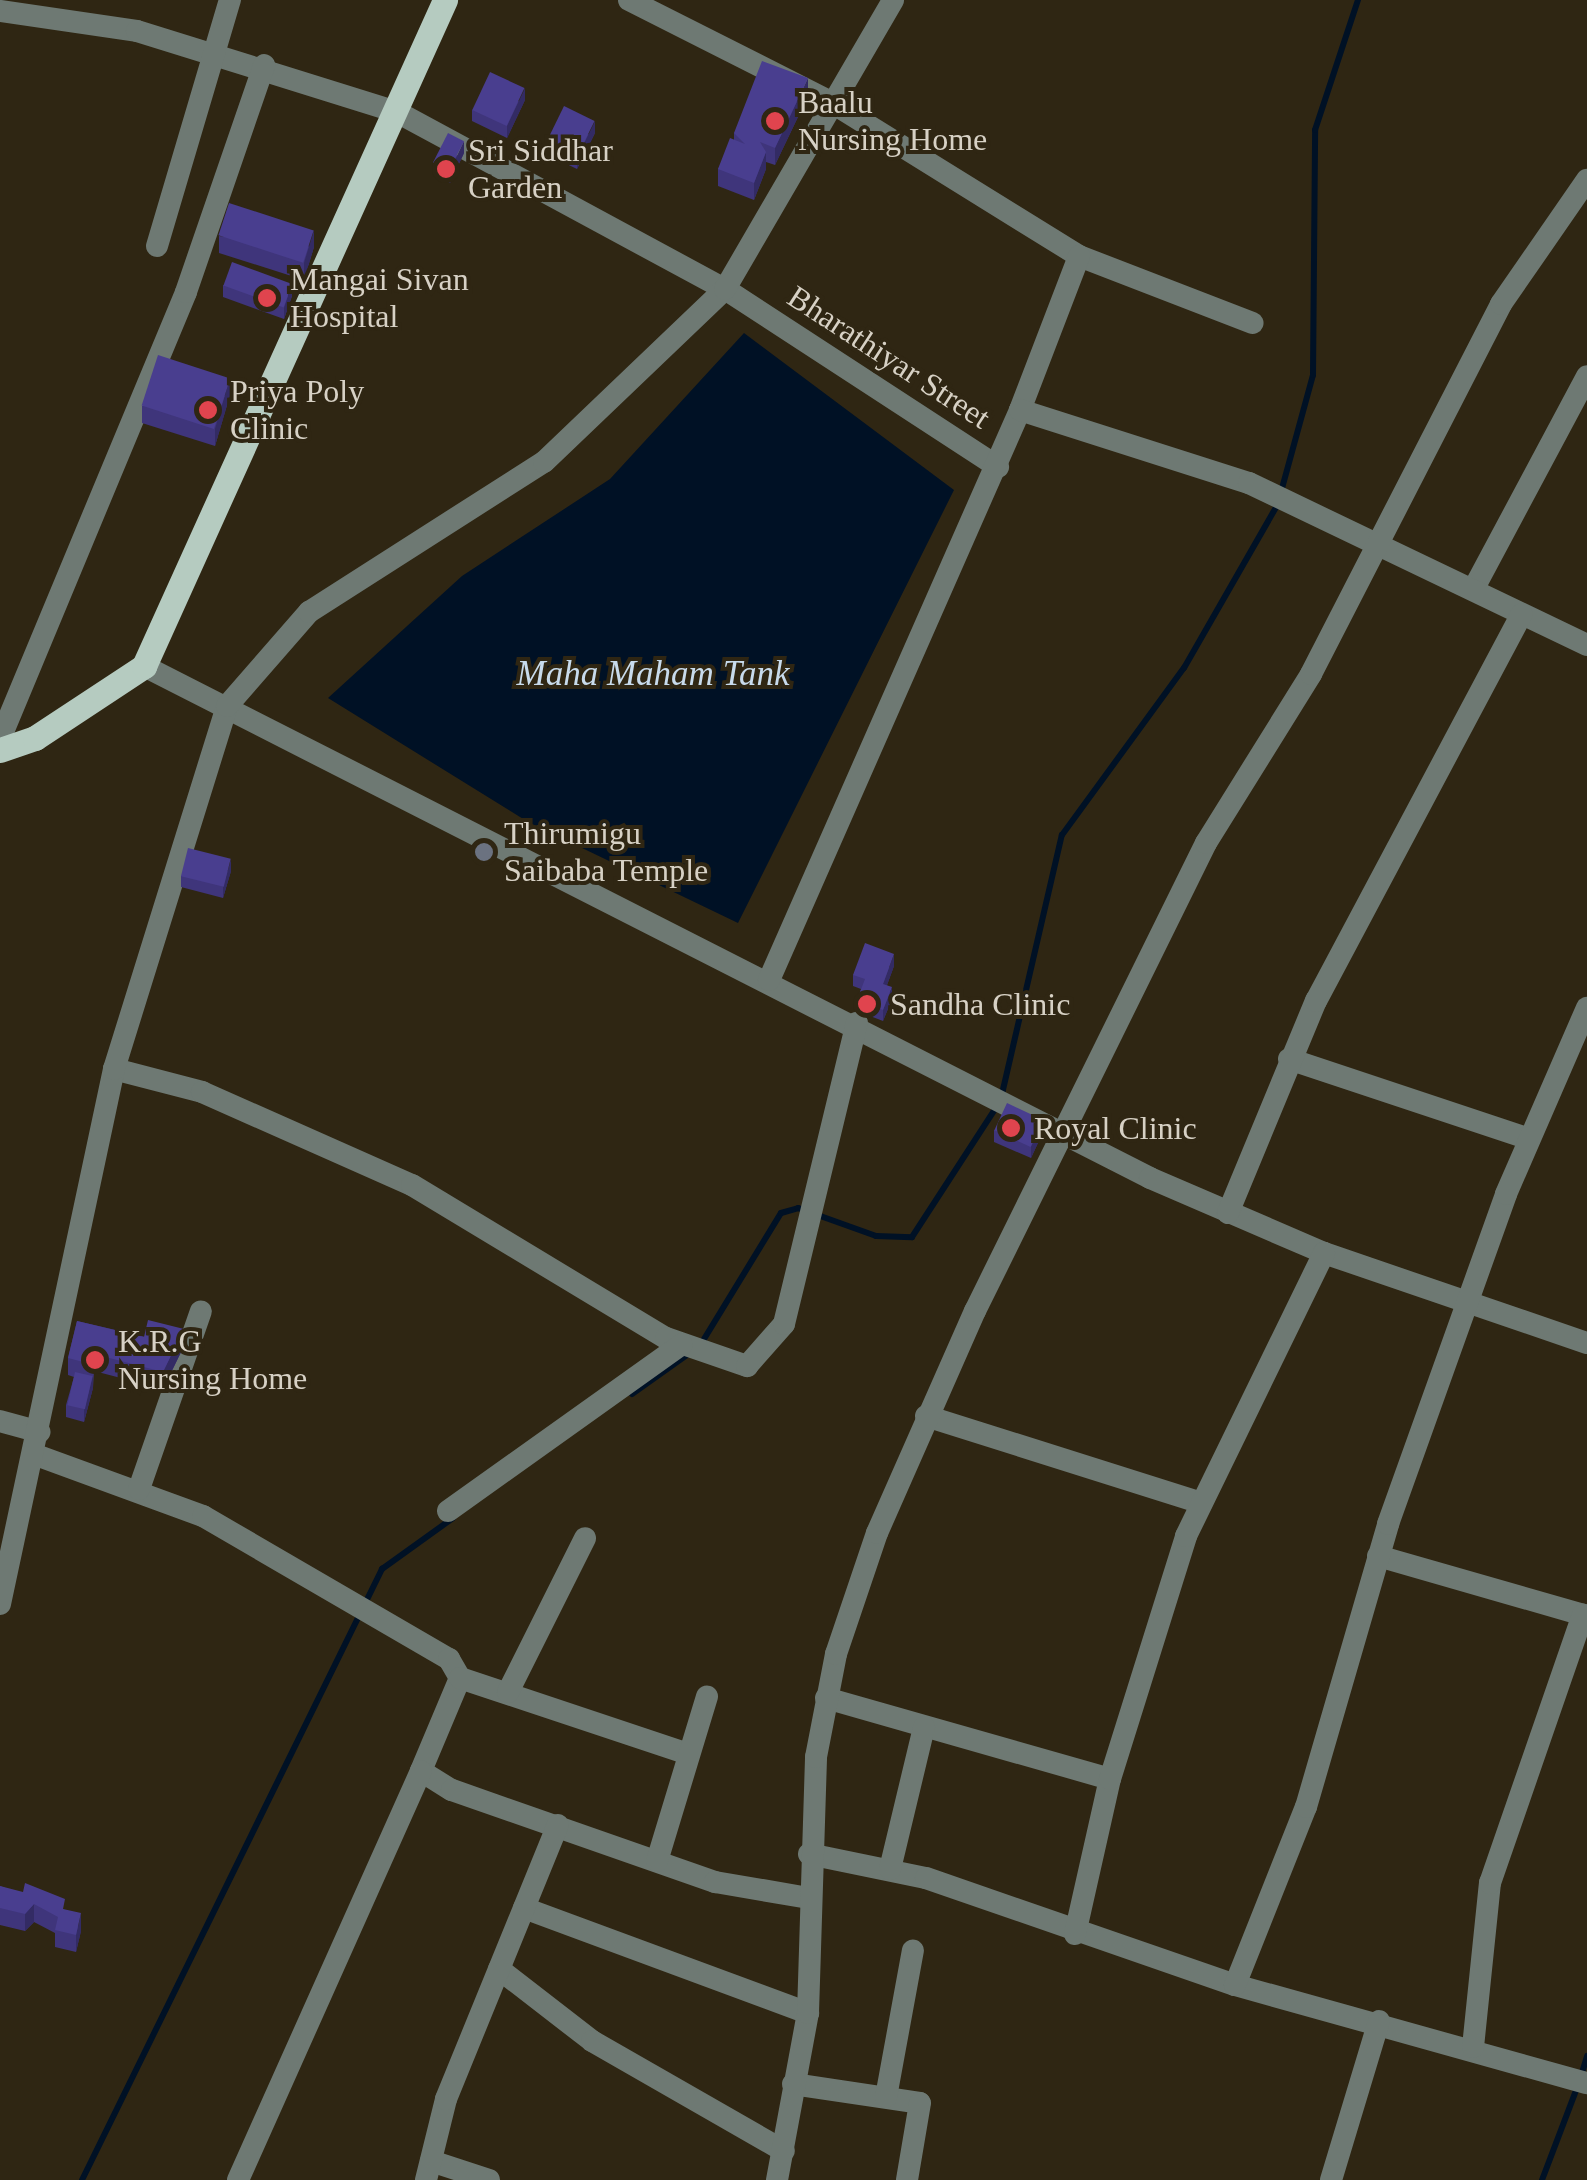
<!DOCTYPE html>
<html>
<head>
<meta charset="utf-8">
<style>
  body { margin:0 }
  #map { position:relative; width:1587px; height:2180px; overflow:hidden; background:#2f2613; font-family:Georgia,serif }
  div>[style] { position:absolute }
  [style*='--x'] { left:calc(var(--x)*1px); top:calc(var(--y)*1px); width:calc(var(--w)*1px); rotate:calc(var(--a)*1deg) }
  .water>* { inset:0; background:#001125 }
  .stream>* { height:6px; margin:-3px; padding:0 3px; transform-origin:3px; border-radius:3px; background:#001125 }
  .minor>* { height:22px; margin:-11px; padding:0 11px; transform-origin:11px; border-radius:11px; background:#6e7973 }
  .major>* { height:25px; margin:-12.5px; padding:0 12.5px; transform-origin:12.5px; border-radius:12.5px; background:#b5cbc0 }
  .wall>* { inset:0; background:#3f357b }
  .shaded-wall>* { inset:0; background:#332b64 }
  .building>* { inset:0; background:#493e8f; transform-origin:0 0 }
  .dots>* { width:28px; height:28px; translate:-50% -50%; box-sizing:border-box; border:5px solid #2f2613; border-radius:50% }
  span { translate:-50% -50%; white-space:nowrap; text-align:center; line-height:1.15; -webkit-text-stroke:8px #2f2613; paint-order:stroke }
  .poi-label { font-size:32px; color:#d7d1c5 }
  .left { translate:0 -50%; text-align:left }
  .street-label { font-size:32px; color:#d7d1c5 }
  .water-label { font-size:35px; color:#c8dbec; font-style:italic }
</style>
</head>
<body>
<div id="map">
  <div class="water">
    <i style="clip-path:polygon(744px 333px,954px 490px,738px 923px,528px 822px,328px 698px,462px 576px,610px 479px)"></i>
  </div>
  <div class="stream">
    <i style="--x:1281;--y:492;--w:121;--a:-74.7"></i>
    <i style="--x:1313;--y:375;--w:245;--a:-89.5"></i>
    <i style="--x:1315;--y:130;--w:137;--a:-71.7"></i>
    <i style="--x:1002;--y:1094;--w:266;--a:-77"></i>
    <i style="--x:1062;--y:835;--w:207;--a:-53.9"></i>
    <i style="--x:1184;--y:668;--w:189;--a:-60.2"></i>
    <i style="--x:701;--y:1344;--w:153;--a:-58.6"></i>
    <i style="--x:781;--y:1213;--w:18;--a:-16"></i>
    <i style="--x:798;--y:1208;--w:83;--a:19.7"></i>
    <i style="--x:876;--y:1236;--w:36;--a:2"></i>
    <i style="--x:912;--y:1237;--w:156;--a:-57"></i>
    <i style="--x:632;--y:1394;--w:72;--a:-35.4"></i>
    <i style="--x:1581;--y:2076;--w:21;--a:-73"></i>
    <i style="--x:82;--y:2180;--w:681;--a:-63.85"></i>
    <i style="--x:382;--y:1569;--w:87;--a:-35.7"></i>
    <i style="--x:1542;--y:2180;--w:98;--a:-69.2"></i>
  </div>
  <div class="minor">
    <i style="--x:629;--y:0;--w:224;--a:26.8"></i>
    <i style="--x:829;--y:101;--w:294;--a:31.8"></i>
    <i style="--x:1079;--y:256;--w:186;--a:21.1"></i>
    <i style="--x:0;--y:11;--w:138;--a:8.3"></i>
    <i style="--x:137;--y:31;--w:272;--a:17.3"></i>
    <i style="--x:397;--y:112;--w:373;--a:28.4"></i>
    <i style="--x:725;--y:289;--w:326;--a:33.1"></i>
    <i style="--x:157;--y:246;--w:257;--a:-73.5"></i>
    <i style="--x:1020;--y:410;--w:165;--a:-69"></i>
    <i style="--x:1474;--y:588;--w:240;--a:-61.9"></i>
    <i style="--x:144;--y:666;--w:1129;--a:26.97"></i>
    <i style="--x:1150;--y:1178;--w:189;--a:23.3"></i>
    <i style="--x:1324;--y:1253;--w:278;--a:18.9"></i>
    <i style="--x:0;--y:739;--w:484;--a:-67.4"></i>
    <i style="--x:186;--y:292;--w:240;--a:-71"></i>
    <i style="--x:769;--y:980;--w:623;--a:-66.23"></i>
    <i style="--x:1020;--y:410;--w:240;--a:17.7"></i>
    <i style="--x:1249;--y:483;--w:375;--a:25.6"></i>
    <i style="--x:1289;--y:1059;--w:253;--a:18.4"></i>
    <i style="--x:114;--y:1069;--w:91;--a:14.6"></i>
    <i style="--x:202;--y:1092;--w:230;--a:23.9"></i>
    <i style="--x:412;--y:1185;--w:297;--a:31.1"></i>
    <i style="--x:666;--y:1338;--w:86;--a:19.1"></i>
    <i style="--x:747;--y:1366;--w:56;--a:-48.6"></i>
    <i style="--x:784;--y:1324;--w:310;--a:-76.4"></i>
    <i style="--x:1228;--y:1213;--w:230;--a:-67.5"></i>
    <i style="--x:1316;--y:1001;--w:438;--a:-62"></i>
    <i style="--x:926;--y:1416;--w:289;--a:17.5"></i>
    <i style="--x:0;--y:1421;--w:41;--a:15.4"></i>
    <i style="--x:36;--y:1455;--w:178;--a:20.1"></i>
    <i style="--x:203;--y:1516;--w:285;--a:30.2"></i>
    <i style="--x:449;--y:1659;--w:22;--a:60"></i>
    <i style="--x:460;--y:1678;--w:101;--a:112.8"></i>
    <i style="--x:421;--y:1771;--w:36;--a:32"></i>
    <i style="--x:452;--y:1790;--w:279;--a:19.3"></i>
    <i style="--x:715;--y:1882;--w:95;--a:9.7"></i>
    <i style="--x:139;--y:1489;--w:188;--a:-70.8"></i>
    <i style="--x:448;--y:1511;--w:287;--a:-35.5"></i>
    <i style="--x:1378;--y:1556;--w:217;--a:16"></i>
    <i style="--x:0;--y:1604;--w:547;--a:-77.97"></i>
    <i style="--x:114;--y:1069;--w:380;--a:-72.7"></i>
    <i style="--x:227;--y:706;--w:125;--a:-48.9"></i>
    <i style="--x:309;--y:612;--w:279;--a:-32.6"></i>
    <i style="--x:544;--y:462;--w:250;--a:-43.7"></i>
    <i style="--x:725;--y:289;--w:334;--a:-59.8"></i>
    <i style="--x:460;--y:1678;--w:241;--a:18.4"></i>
    <i style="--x:508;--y:1692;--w:172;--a:-63.4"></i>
    <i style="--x:826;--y:1698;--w:295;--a:15.9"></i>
    <i style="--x:809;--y:1854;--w:119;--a:11.6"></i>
    <i style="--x:926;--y:1878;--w:327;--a:19.1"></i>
    <i style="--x:1235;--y:1985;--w:365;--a:15.6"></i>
    <i style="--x:657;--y:1861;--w:172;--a:-73.1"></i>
    <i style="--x:890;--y:1869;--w:146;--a:-76.5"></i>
    <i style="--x:524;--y:1908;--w:303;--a:20.3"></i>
    <i style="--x:1075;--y:1934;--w:159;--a:-77.3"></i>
    <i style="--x:1110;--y:1779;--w:255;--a:-72.6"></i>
    <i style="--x:1186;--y:1536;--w:315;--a:-64"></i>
    <i style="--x:499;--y:1969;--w:118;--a:37.7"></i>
    <i style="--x:592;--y:2041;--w:221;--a:29.8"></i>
    <i style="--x:1235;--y:1985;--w:192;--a:-68.3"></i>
    <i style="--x:1306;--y:1807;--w:295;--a:-73.8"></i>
    <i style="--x:1388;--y:1524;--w:350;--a:-70.3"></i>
    <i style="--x:1506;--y:1194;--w:203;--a:-66.5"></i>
    <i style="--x:1473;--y:2047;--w:165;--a:-84.1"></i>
    <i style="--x:1490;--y:1883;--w:284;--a:-70.9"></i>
    <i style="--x:793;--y:2084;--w:128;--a:8.5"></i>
    <i style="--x:920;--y:2103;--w:78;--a:99.6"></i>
    <i style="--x:886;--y:2097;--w:149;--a:-79.6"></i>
    <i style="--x:431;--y:2161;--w:61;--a:18.1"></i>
    <i style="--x:238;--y:2180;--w:448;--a:-65.9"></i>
    <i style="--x:426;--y:2180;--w:83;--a:-76.1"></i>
    <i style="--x:446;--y:2099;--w:296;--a:-67.8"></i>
    <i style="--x:777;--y:2180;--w:170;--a:-79.5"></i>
    <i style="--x:808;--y:2013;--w:256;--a:-88.2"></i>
    <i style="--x:816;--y:1757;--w:105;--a:-79"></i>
    <i style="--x:836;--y:1654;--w:128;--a:-71.3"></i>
    <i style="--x:877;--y:1533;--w:243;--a:-66.2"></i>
    <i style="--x:975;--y:1311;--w:522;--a:-63.73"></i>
    <i style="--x:1206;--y:843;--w:199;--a:-58.1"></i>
    <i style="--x:1311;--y:674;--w:416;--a:-62.8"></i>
    <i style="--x:1501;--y:304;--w:151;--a:-55.3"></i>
    <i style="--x:1331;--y:2180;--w:166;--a:-73.2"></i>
  </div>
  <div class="major">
    <i style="--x:0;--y:750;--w:37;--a:-19"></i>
    <i style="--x:35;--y:738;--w:131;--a:-33.4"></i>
    <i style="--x:144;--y:666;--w:731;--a:-65.68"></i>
  </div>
  <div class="wall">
    <i style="clip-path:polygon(808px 96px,775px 165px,766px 162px,766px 169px,754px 200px,718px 186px,718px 169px,734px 140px,734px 133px)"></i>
    <i style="clip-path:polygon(525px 100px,507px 138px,472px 121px,472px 110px)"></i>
    <i style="clip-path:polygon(595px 133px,577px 169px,546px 154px,546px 142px)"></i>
    <i style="clip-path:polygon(464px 153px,450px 183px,434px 174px,434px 163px)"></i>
    <i style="clip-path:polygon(219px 236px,314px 247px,304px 280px,219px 253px)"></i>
    <i style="clip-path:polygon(223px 285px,292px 296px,284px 319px,223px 297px)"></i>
    <i style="clip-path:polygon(230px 395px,215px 446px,142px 423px,142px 406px)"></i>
    <i style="clip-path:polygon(231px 871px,223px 898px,181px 887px,181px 876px)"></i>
    <i style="clip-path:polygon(894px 966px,887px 985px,892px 999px,883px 1021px,857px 1011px,857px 1000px,861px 989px,853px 986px,853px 975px)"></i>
    <i style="clip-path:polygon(994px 1130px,1043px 1132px,1031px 1158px,994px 1142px)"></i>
    <i style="clip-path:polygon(77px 1321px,184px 1346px,163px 1389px,94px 1371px,93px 1388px,84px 1422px,66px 1417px,66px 1405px,74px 1377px,68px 1375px,68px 1358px)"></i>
    <i style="clip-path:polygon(0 1874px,0 1886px,65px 1910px,81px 1931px,76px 1952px,55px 1947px,55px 1933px,34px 1922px,25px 1931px,0 1925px)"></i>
  </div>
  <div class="shaded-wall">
    <i style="clip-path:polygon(808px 78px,808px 96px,775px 165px,775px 148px)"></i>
    <i style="clip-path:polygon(525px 88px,525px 100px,507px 138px,507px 126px)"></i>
    <i style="clip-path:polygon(595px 121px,595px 133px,577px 169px,577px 158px)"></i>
    <i style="clip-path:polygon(464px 141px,464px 153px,450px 183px,450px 171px)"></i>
    <i style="clip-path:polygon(766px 152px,766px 169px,754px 200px,754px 183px)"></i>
    <i style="clip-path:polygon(314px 230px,314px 247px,304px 280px,304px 263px)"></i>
    <i style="clip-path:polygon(292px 284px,292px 296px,284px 319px,284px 308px)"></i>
    <i style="clip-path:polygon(230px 378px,230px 395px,215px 446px,215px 429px)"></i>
    <i style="clip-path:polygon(231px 859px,231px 871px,223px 898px,223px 887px)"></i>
    <i style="clip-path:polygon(894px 954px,894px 966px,883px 996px,883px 984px)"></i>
    <i style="clip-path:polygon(892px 987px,892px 999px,883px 1021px,883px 1010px)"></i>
    <i style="clip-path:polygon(1043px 1120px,1043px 1132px,1031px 1158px,1031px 1147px)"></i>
    <i style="clip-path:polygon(184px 1329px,184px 1346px,163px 1389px,163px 1372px)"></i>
    <i style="clip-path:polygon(93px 1376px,93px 1388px,84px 1422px,84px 1410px)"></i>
    <i style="clip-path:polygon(34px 1904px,34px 1922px,25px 1931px,25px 1914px)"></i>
    <i style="clip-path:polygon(81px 1913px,81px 1931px,76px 1952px,76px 1935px)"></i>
  </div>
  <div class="building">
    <i style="clip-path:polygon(762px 61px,808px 78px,775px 148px,760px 142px,766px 152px,754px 183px,718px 169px,730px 138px,745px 144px,734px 133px)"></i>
    <i style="left:490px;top:72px;width:38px;height:42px;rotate:25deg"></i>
    <i style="left:564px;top:106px;width:34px;height:40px;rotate:26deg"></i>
    <i style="left:448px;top:133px;width:18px;height:33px;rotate:27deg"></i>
    <i style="left:229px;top:203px;width:89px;height:34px;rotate:18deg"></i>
    <i style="left:232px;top:262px;width:64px;height:25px;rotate:20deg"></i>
    <i style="left:158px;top:355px;width:76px;height:53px;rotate:18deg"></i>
    <i style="left:188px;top:848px;width:44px;height:29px;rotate:14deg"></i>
    <i style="clip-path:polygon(865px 943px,894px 954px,883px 984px,892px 987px,883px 1010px,857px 1000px,865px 979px,853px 975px)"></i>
    <i style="left:1007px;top:1103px;width:40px;height:30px;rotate:25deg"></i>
    <i style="clip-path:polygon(148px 1320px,184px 1329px,163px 1372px,94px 1354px,91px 1364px,68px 1358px,77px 1321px,144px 1337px)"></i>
    <i style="left:75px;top:1372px;width:18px;height:34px;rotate:13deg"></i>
    <i style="clip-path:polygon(25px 1883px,65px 1899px,63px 1909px,81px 1913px,76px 1935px,55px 1930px,58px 1917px,34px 1904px,25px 1914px,0 1908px,0 1886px,23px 1892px)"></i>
  </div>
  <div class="dots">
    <i style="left:775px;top:121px;background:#e0444e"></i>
    <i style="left:446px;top:169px;background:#e0444e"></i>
    <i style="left:267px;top:298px;background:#e0444e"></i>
    <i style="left:208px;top:410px;background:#e0444e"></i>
    <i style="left:484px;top:852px;background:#6b7280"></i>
    <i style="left:867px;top:1004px;background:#e0444e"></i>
    <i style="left:1011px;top:1128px;background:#e0444e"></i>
    <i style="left:95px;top:1360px;background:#e0444e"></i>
  </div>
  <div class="poi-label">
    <span class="left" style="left:798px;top:121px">Baalu<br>Nursing Home</span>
    <span class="left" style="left:468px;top:169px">Sri Siddhar<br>Garden</span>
    <span class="left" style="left:290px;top:298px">Mangai Sivan<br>Hospital</span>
    <span class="left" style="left:230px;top:410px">Priya Poly<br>Clinic</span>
    <span class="left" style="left:504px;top:852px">Thirumigu<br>Saibaba Temple</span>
    <span class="left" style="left:890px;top:1004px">Sandha Clinic</span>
    <span class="left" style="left:1034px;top:1128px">Royal Clinic</span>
    <span class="left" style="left:118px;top:1360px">K.R.G<br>Nursing Home</span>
  </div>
  <div class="street-label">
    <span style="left:889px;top:357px;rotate:33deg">Bharathiyar Street</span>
  </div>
  <div class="water-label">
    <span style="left:653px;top:674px">Maha Maham Tank</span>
  </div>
</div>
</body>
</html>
